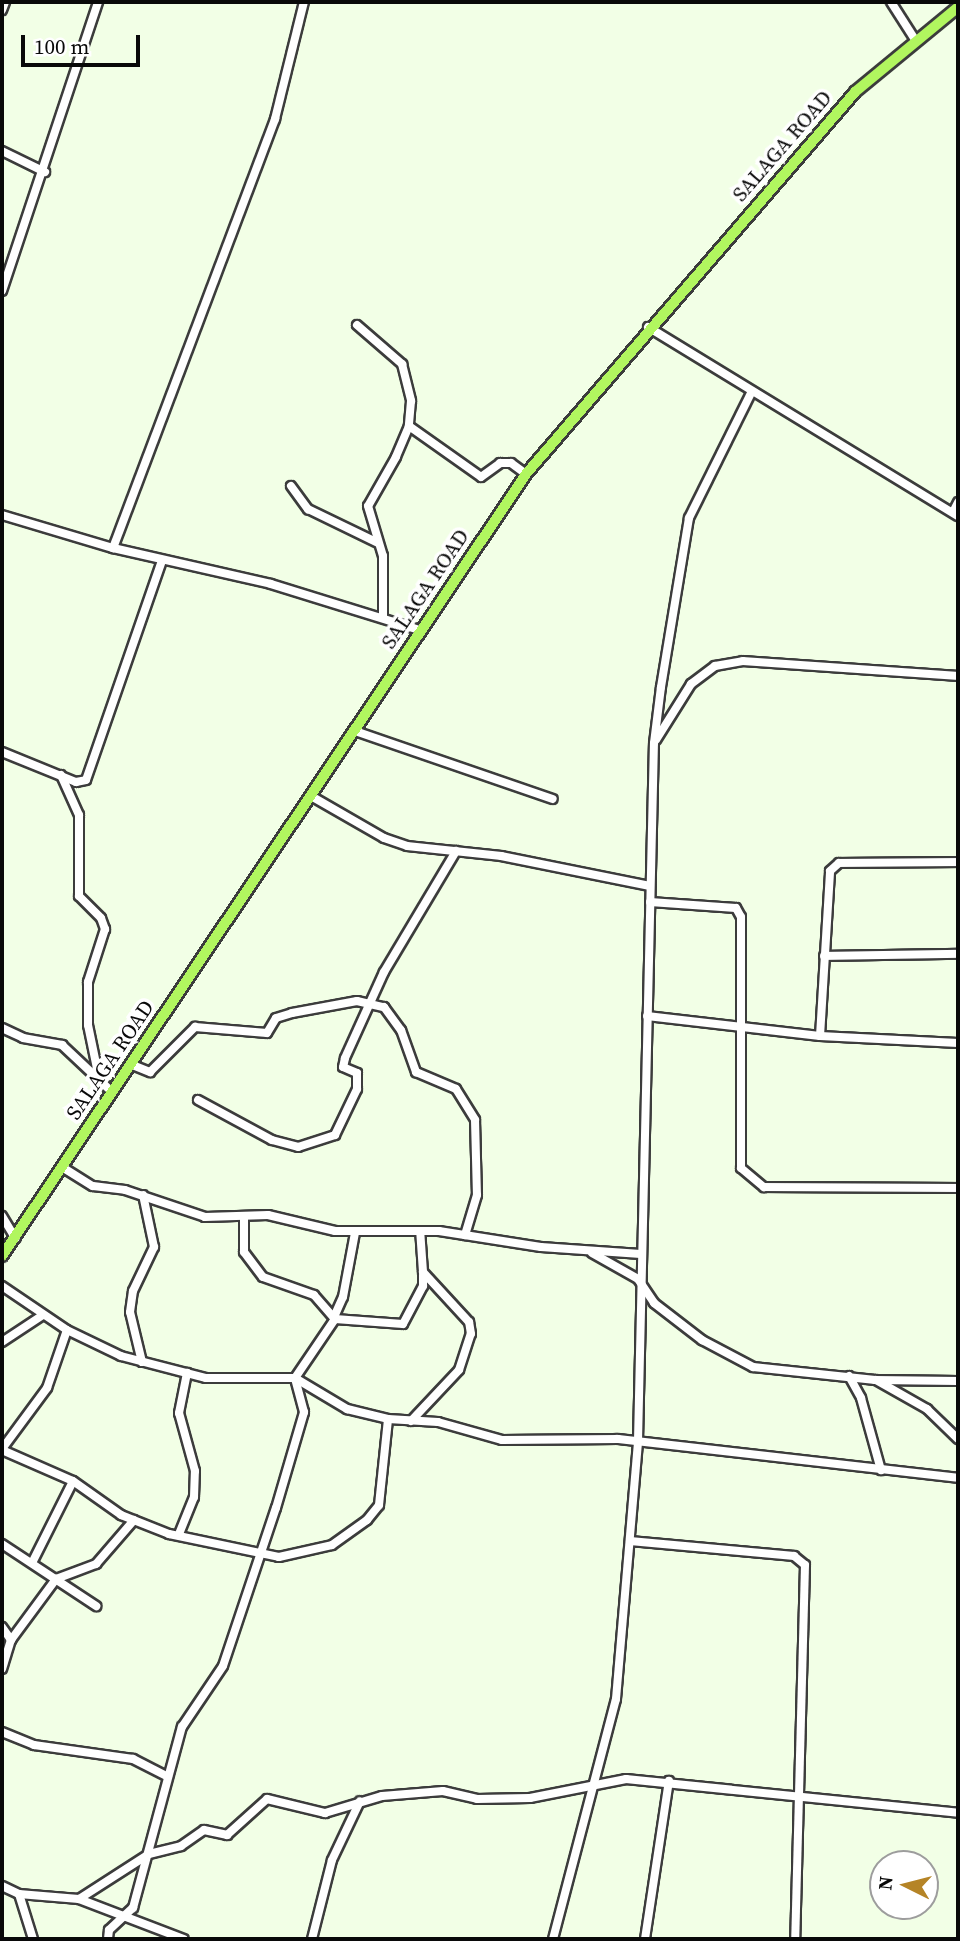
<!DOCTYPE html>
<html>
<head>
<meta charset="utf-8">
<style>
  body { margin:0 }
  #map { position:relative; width:960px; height:1941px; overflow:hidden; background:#f2ffe6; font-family:"Source Serif 4",serif }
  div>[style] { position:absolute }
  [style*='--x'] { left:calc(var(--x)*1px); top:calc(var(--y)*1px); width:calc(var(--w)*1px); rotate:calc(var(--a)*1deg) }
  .roads { filter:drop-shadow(2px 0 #3c3c3c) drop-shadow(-2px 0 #3c3c3c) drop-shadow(0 2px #3c3c3c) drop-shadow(0 -2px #3c3c3c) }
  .minor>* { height:8px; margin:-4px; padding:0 4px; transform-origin:4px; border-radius:4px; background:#fff }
  .major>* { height:10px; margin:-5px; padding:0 5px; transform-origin:5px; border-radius:5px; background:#b1f65f }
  span { translate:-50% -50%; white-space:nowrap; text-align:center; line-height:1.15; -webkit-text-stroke:7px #fff; paint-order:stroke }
  .street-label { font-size:21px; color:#090909 }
  .frame { position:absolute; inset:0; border:4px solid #090909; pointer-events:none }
  .north { position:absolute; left:869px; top:1850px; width:70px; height:70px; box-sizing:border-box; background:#fff; border:2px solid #9d9d9d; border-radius:50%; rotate:276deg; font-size:19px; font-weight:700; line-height:28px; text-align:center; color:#090909 }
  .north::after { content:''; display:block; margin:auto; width:24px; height:32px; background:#b58426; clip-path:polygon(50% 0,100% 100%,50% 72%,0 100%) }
  .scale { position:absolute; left:21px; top:35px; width:119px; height:32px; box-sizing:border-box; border:4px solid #090909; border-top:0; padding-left:9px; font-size:21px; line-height:24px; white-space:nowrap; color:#090909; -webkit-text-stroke:5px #fff; paint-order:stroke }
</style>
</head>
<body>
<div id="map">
  <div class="roads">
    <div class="minor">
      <i style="--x:891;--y:2;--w:43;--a:57.4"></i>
      <i style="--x:2;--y:10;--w:9;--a:-69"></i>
      <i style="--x:2;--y:151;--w:48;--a:26"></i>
      <i style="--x:2;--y:291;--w:305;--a:-71.6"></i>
      <i style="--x:357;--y:325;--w:60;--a:40.9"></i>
      <i style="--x:402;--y:364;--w:38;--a:76"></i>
      <i style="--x:411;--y:401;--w:25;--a:95"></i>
      <i style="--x:409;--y:426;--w:34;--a:113"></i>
      <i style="--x:396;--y:457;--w:56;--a:119.7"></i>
      <i style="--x:368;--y:506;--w:52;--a:73.3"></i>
      <i style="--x:383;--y:556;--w:62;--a:90"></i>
      <i style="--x:648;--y:327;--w:363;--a:31.4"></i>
      <i style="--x:409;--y:426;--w:88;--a:35.3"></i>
      <i style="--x:481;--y:477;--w:24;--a:-36"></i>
      <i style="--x:500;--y:463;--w:11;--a:0"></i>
      <i style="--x:511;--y:463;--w:19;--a:36"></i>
      <i style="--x:291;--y:486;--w:29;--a:54"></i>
      <i style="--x:308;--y:509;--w:76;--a:25.9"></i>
      <i style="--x:953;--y:512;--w:11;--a:-63"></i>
      <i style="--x:2;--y:515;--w:116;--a:16.6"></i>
      <i style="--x:113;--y:548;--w:162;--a:12.8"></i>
      <i style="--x:271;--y:584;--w:156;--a:17.2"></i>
      <i style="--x:113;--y:548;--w:459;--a:-69.3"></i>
      <i style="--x:275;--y:119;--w:121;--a:-76.1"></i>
      <i style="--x:355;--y:731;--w:209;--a:19"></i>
      <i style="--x:656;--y:740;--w:66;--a:-58"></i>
      <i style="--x:691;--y:684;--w:30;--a:-37"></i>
      <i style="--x:715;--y:666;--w:28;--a:-10"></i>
      <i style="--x:743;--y:661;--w:216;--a:4"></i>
      <i style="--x:2;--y:752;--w:80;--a:22.1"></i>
      <i style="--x:76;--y:782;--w:10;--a:-11"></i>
      <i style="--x:86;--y:780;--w:233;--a:-70.9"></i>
      <i style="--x:61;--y:775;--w:44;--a:65.8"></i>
      <i style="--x:79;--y:815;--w:81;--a:90"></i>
      <i style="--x:79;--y:896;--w:31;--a:45"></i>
      <i style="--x:101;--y:918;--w:12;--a:70"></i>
      <i style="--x:105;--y:929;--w:56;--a:107.8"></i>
      <i style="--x:88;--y:982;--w:43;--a:90"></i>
      <i style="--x:88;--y:1025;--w:54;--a:78.3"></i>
      <i style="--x:311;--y:796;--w:84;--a:29.9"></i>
      <i style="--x:384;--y:838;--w:24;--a:19"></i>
      <i style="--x:407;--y:846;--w:95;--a:6.1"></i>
      <i style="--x:501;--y:856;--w:152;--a:11.4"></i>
      <i style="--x:650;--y:902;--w:86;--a:4"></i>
      <i style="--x:736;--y:908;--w:10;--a:61"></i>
      <i style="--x:741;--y:917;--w:251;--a:90"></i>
      <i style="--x:741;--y:1168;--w:30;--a:40"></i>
      <i style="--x:764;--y:1187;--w:194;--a:0.3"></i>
      <i style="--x:824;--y:956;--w:134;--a:-0.9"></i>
      <i style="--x:647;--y:1016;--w:174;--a:6.6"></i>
      <i style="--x:820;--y:1036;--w:138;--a:2.9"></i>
      <i style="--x:2;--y:1028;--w:23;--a:25"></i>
      <i style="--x:23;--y:1038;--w:40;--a:10"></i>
      <i style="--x:62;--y:1045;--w:69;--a:43.2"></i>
      <i style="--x:820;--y:1036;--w:165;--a:-86.5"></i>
      <i style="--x:830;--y:871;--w:12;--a:-42"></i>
      <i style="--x:839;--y:863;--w:119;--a:-0.5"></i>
      <i style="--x:130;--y:1064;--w:22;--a:22"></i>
      <i style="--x:150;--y:1072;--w:64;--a:-45"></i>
      <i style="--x:195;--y:1027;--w:72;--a:4.8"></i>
      <i style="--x:267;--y:1033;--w:17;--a:-59"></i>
      <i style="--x:276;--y:1018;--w:17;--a:-17"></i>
      <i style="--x:292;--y:1013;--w:66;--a:-10.5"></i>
      <i style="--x:357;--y:1001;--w:28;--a:13"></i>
      <i style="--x:384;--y:1007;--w:29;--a:54"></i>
      <i style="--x:401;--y:1030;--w:45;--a:70.3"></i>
      <i style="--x:416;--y:1072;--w:43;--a:23"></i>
      <i style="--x:456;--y:1089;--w:36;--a:58"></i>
      <i style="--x:475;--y:1120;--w:75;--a:88.5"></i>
      <i style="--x:477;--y:1195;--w:42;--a:106.7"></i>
      <i style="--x:198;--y:1100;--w:84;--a:28.4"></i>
      <i style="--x:272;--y:1140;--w:27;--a:15"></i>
      <i style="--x:298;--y:1147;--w:39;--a:-18"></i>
      <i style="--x:335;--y:1135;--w:51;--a:-64.4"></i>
      <i style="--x:357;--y:1089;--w:16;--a:-90"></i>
      <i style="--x:357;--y:1073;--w:15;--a:-157"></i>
      <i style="--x:343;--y:1067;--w:9;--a:-77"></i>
      <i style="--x:345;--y:1058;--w:94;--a:-65.6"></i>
      <i style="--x:384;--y:972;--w:141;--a:-59.2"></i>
      <i style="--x:62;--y:1167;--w:36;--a:32"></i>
      <i style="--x:93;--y:1186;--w:32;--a:7"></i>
      <i style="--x:125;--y:1190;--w:84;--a:18.6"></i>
      <i style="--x:205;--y:1217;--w:63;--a:-1.8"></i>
      <i style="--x:268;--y:1215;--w:69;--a:13.4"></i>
      <i style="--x:335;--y:1231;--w:104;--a:0"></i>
      <i style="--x:439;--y:1231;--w:103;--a:8.9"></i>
      <i style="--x:541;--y:1247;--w:100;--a:4"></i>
      <i style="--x:2;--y:1216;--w:26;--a:59"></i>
      <i style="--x:244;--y:1218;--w:34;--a:90"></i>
      <i style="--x:244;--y:1252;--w:31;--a:53"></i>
      <i style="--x:263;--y:1277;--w:54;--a:19.4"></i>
      <i style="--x:314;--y:1295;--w:32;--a:49"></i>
      <i style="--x:592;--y:1253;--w:53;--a:29.5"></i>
      <i style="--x:638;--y:1279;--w:29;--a:56"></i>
      <i style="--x:654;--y:1303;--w:61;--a:37.6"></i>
      <i style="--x:702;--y:1340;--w:58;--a:27.9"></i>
      <i style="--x:753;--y:1367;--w:123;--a:6.1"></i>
      <i style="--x:875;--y:1380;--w:83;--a:0.7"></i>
      <i style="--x:2;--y:1286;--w:78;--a:34.1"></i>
      <i style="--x:67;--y:1330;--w:60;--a:25.7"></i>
      <i style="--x:121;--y:1356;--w:88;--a:14.5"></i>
      <i style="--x:206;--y:1378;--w:89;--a:0"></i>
      <i style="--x:295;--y:1378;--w:61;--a:30.8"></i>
      <i style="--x:347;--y:1409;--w:42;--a:13.7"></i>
      <i style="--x:388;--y:1419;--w:50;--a:3.4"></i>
      <i style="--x:438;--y:1422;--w:66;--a:15.7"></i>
      <i style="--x:502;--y:1440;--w:116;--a:-0.5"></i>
      <i style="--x:618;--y:1439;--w:342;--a:6.5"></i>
      <i style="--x:334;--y:1317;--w:22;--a:-66"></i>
      <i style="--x:343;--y:1297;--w:65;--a:-79.4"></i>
      <i style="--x:2;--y:1342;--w:49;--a:-33.4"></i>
      <i style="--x:142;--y:1362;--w:51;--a:-103.5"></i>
      <i style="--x:130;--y:1312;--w:21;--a:-82"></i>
      <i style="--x:133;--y:1291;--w:49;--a:-64.5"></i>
      <i style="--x:154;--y:1247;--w:53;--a:-101.9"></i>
      <i style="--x:849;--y:1376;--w:25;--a:61"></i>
      <i style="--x:861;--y:1398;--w:75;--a:74.5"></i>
      <i style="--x:295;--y:1378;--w:71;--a:-55.9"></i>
      <i style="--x:335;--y:1319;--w:68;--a:4.2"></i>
      <i style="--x:403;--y:1324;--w:43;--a:-62.2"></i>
      <i style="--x:423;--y:1286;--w:11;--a:-90"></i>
      <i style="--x:876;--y:1380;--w:59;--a:29.6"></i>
      <i style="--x:927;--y:1409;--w:43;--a:44.1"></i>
      <i style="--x:411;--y:1421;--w:70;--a:-46.7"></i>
      <i style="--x:459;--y:1370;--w:38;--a:-72"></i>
      <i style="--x:471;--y:1334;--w:12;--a:-99"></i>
      <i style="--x:469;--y:1322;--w:68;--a:-132.6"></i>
      <i style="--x:423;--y:1272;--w:39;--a:-94"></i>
      <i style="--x:2;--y:1449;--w:76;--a:-53.6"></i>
      <i style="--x:47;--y:1388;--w:61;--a:-71"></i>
      <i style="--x:2;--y:1450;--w:77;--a:23.6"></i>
      <i style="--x:73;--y:1481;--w:59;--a:35.3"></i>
      <i style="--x:121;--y:1515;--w:52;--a:21.6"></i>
      <i style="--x:169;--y:1534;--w:112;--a:11.8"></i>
      <i style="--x:279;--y:1557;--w:54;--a:-12.8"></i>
      <i style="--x:332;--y:1545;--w:43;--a:-35.5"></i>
      <i style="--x:367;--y:1520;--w:19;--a:-51"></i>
      <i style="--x:379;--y:1505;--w:86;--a:-84"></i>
      <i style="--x:179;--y:1534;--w:40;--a:-68"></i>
      <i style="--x:194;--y:1497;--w:26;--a:-88"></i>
      <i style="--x:195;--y:1471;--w:60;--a:-105.4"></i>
      <i style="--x:179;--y:1413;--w:41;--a:-78.7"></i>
      <i style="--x:630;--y:1541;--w:165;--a:5.2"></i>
      <i style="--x:794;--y:1556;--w:14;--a:39"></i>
      <i style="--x:805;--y:1565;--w:374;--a:91.5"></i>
      <i style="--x:2;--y:1544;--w:113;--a:33.4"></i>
      <i style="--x:33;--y:1561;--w:89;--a:-63.4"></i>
      <i style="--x:2;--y:1627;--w:16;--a:55"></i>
      <i style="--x:2;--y:1669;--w:30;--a:-73"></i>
      <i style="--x:11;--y:1640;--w:76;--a:-53.6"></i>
      <i style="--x:56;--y:1579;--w:43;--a:-20.6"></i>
      <i style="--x:96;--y:1564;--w:58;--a:-49.2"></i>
      <i style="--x:2;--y:1732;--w:35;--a:22"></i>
      <i style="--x:34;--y:1745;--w:100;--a:8"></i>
      <i style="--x:133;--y:1759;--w:39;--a:27"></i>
      <i style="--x:2;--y:1886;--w:19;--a:25"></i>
      <i style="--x:19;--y:1894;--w:60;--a:4.8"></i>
      <i style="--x:79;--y:1899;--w:112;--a:20.9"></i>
      <i style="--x:19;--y:1894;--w:47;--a:72.7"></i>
      <i style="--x:79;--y:1899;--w:83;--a:-32.7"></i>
      <i style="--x:149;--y:1854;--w:33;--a:-14"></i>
      <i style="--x:181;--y:1846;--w:28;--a:-35"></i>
      <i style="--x:204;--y:1830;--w:24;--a:12"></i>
      <i style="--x:227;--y:1835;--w:54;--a:-42"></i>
      <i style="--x:267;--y:1799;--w:60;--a:13.6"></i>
      <i style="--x:325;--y:1813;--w:59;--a:-16.6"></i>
      <i style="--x:382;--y:1796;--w:61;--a:-4.7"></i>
      <i style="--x:443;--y:1791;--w:35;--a:13"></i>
      <i style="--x:477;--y:1799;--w:53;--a:-1.1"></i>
      <i style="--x:530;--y:1798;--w:98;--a:-11.2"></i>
      <i style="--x:626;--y:1779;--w:334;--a:5.8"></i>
      <i style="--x:108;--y:1939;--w:9;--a:-84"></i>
      <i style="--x:109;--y:1930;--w:33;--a:-43"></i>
      <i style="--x:133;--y:1908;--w:188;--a:-74.9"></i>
      <i style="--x:182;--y:1727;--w:73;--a:-56.1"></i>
      <i style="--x:223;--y:1666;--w:167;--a:-71.5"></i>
      <i style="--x:276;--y:1508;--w:100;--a:-73.7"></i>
      <i style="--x:304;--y:1412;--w:35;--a:-105"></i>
      <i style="--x:312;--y:1939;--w:81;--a:-75.8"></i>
      <i style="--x:332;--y:1860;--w:65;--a:-64.6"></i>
      <i style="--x:553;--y:1939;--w:248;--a:-75.3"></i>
      <i style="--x:616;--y:1699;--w:259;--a:-85.1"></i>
      <i style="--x:638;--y:1441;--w:698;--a:-88.69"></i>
      <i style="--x:654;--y:743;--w:56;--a:-82.9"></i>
      <i style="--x:661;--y:687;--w:171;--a:-80.6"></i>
      <i style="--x:689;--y:518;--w:140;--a:-63.6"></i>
      <i style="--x:645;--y:1939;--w:160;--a:-81.4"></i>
    </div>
    <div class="major">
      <i style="--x:2;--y:1256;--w:941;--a:-56.17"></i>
      <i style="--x:526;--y:474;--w:504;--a:-49.26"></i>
      <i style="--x:855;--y:92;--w:134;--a:-39.5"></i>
    </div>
  </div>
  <div class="street-label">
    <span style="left:782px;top:146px;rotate:-49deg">SALAGA ROAD</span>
    <span style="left:425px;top:589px;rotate:-56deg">SALAGA ROAD</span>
    <span style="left:110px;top:1060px;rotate:-56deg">SALAGA ROAD</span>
  </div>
  <div class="frame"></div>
  <div class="north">N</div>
  <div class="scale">100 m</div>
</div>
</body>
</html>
